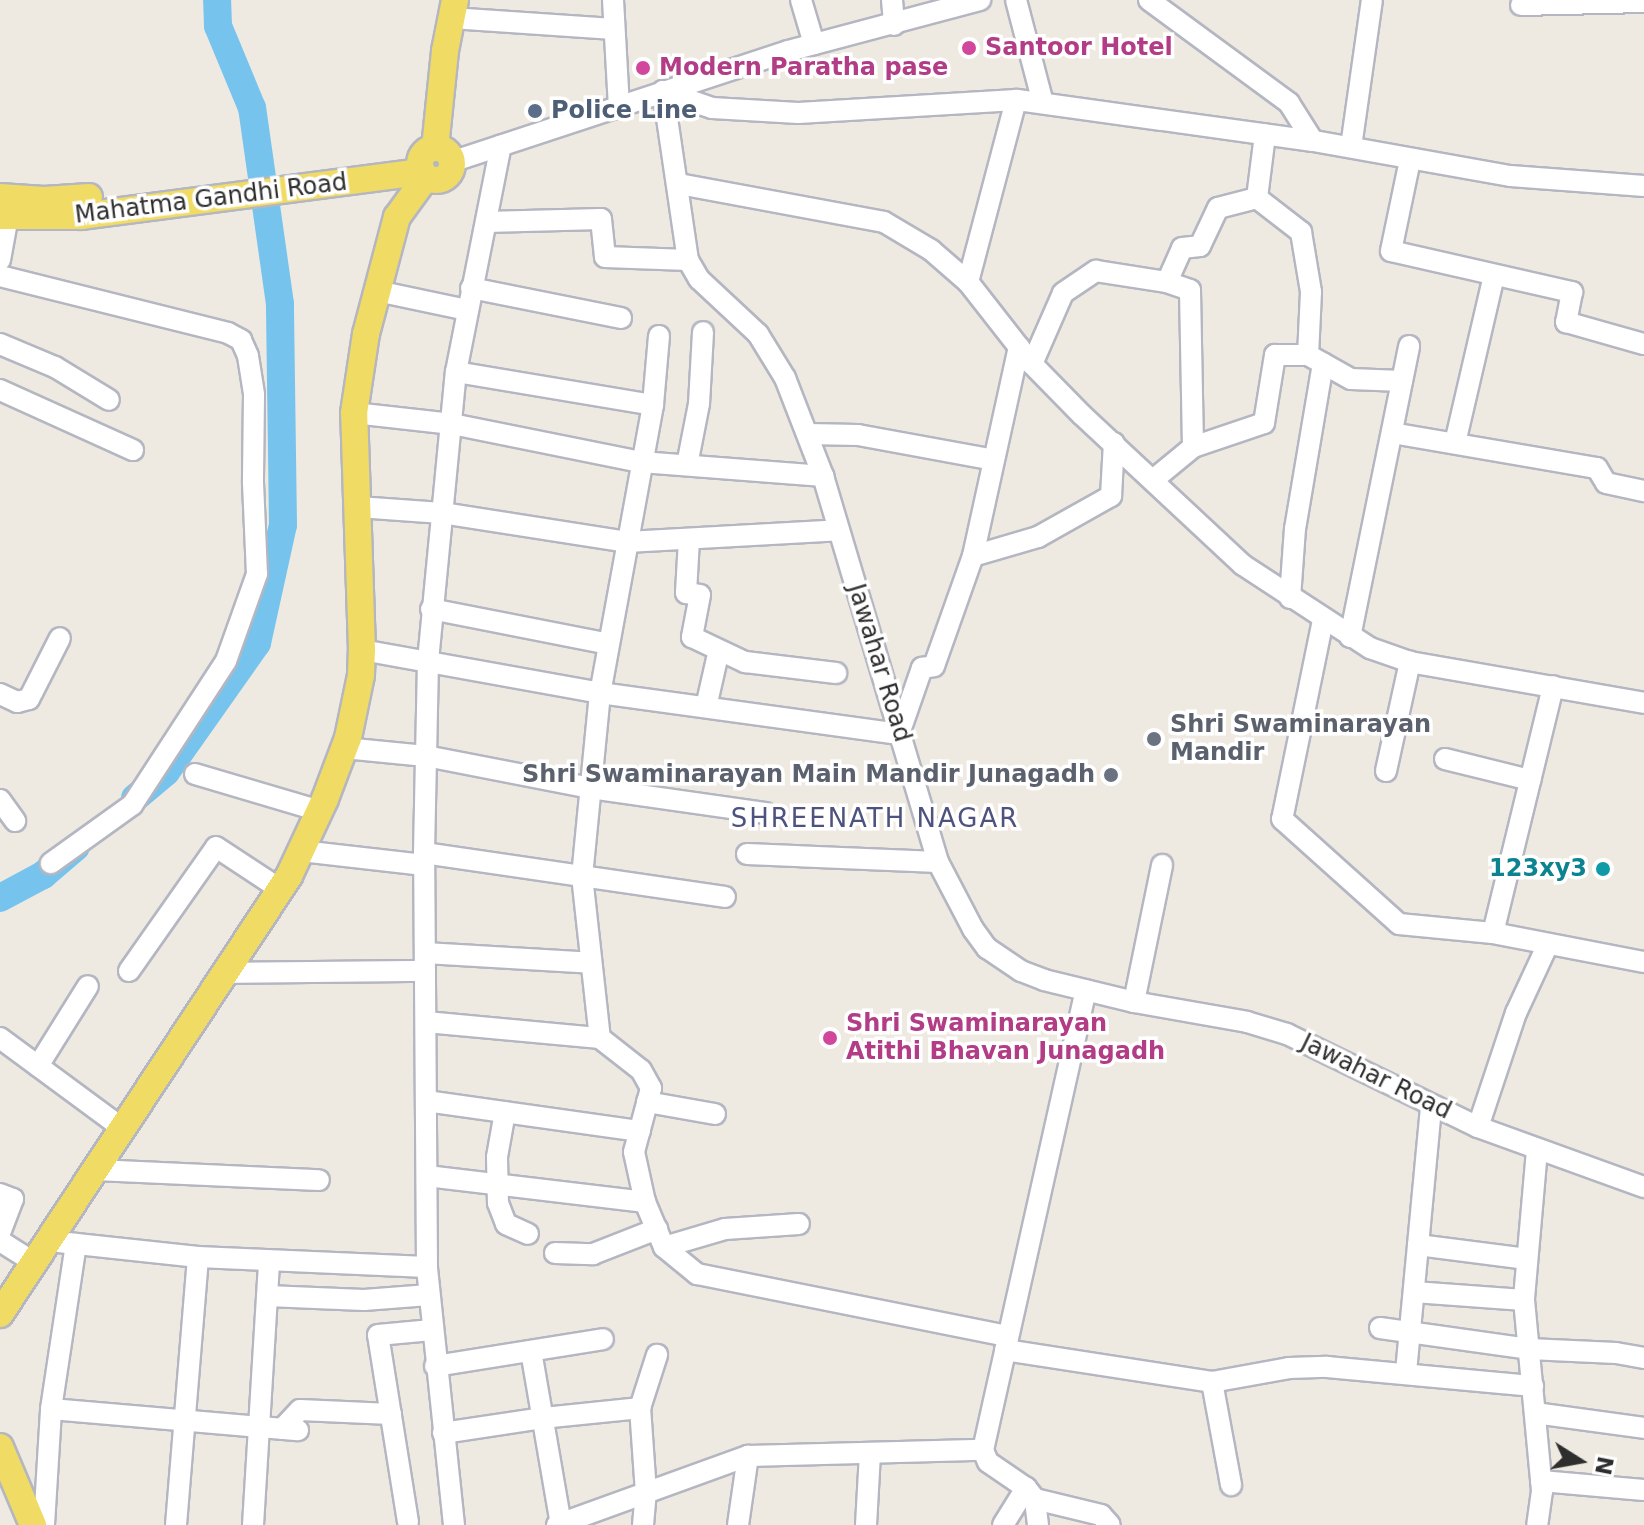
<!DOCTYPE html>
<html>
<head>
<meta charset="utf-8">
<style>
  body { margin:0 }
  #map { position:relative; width:1644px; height:1525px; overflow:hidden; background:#efeae1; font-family:"DejaVu Sans",sans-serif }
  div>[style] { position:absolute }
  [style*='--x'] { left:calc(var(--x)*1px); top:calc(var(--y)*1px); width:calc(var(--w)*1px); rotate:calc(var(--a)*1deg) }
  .river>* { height:28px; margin:-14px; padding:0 14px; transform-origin:14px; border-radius:14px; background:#76c4ee }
  .roads { filter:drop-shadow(2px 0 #b4b6c1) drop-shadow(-2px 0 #b4b6c1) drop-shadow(0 2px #b4b6c1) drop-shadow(0 -2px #b4b6c1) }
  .minor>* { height:20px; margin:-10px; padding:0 10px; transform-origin:10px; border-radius:10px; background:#fff }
  .major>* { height:26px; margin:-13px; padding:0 13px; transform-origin:13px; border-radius:13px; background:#f0db65 }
  .major>.ring { margin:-13px; padding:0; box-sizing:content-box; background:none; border:26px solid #f0db65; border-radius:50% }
  .dots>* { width:22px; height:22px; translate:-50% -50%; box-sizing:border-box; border:4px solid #fff; border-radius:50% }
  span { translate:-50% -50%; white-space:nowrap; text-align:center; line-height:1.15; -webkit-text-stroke:7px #fff; paint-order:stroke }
  .hotel-label { font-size:24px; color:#b23c85; font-weight:700 }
  .left { translate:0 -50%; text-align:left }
  .service-label { font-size:24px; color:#4e5e75; font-weight:700 }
  .street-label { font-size:24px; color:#2e2e2e }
  .worship-label { font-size:24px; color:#5b616d; font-weight:700 }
  .right { translate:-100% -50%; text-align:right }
  .culture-label { font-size:24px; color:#0d838f; font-weight:700 }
  .neighbourhood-label { font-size:26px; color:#4e527f; letter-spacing:2px }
  .north { position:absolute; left:1540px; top:1421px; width:80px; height:80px; -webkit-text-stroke:6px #fff; paint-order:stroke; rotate:101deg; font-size:22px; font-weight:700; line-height:32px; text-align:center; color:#2e2e2e }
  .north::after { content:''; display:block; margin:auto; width:28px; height:36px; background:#2e2e2e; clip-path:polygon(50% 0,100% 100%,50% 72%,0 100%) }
</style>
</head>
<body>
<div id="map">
  <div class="river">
    <i style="--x:135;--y:798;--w:40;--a:-40"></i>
    <i style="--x:166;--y:772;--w:158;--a:-54.8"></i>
    <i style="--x:257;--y:643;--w:121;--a:-77.6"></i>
    <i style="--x:283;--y:525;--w:221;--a:-90.8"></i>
    <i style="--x:280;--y:304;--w:198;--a:-98.1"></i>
    <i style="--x:252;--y:108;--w:89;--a:-112.5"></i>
    <i style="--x:218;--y:26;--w:26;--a:-92"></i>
    <i style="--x:0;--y:898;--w:49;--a:-28.1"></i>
    <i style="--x:43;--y:875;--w:43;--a:-40.3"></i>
  </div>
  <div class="roads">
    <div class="minor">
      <i style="--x:613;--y:0;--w:106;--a:86.8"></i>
      <i style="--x:801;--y:0;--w:46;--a:73.5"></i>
      <i style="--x:892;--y:0;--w:25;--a:85"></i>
      <i style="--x:1016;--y:0;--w:106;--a:75.3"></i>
      <i style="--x:1149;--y:0;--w:174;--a:36.3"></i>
      <i style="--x:1289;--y:103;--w:45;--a:57.7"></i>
      <i style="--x:1521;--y:5;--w:123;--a:-1.4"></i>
      <i style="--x:451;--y:18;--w:163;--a:3.9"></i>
      <i style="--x:1351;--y:147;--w:148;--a:-81.9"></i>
      <i style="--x:1410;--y:160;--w:93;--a:101.8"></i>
      <i style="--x:1391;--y:251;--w:186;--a:12.8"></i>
      <i style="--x:1572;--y:292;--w:31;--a:101"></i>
      <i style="--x:1566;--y:322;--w:81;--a:15.8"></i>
      <i style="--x:451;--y:162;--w:355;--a:-18.2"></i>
      <i style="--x:788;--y:51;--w:199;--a:-14.9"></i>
      <i style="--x:679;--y:184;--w:208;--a:10.5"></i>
      <i style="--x:884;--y:222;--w:55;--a:30.8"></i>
      <i style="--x:931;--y:250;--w:49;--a:40.9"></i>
      <i style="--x:968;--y:282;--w:104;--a:52"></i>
      <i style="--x:1032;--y:364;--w:71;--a:45.6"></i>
      <i style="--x:1082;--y:415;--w:220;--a:43"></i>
      <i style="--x:1243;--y:565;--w:152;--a:33.2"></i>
      <i style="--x:1370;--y:648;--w:42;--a:19.3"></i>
      <i style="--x:1410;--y:662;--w:238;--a:9.9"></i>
      <i style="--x:1644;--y:186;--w:134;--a:-175.7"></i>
      <i style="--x:1510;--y:176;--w:200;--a:-169.9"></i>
      <i style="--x:1313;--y:141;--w:300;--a:-172.1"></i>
      <i style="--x:1016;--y:100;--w:218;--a:176.6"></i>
      <i style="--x:798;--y:113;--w:86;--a:-176.7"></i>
      <i style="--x:712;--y:108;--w:52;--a:-160.9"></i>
      <i style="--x:663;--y:91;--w:171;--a:81.6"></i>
      <i style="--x:688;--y:260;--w:22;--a:60"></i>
      <i style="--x:699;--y:279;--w:81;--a:43"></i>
      <i style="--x:758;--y:334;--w:52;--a:58.5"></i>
      <i style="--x:785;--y:378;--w:105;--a:68.8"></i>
      <i style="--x:823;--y:476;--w:403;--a:73.4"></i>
      <i style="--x:938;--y:862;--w:76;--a:62.4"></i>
      <i style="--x:973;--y:929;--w:24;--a:54"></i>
      <i style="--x:987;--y:948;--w:41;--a:34.1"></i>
      <i style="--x:1021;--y:971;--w:25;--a:21"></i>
      <i style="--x:1044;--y:980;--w:93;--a:13.7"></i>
      <i style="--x:1134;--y:1002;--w:115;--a:10"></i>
      <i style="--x:1247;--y:1022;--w:42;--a:16.7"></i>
      <i style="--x:1287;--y:1034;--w:212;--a:26"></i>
      <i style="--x:1478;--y:1127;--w:177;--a:19.9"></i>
      <i style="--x:1257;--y:198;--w:56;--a:37.7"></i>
      <i style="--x:1301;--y:232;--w:61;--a:80.5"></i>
      <i style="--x:1311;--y:292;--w:63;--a:92.7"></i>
      <i style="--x:1308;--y:355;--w:49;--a:29.2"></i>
      <i style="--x:1351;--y:379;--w:51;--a:2.2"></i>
      <i style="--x:486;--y:222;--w:115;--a:-1.5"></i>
      <i style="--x:601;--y:219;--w:38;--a:84"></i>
      <i style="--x:605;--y:257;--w:83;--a:2.1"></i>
      <i style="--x:0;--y:260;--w:56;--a:-79.7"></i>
      <i style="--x:0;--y:276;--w:235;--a:14"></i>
      <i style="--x:228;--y:333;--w:15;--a:28"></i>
      <i style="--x:241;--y:340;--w:17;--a:66"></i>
      <i style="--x:248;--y:356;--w:39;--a:81"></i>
      <i style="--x:254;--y:395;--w:88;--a:90.7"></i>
      <i style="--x:253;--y:483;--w:91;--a:87.5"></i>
      <i style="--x:257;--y:574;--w:92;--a:109.6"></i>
      <i style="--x:226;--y:661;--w:172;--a:123.1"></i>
      <i style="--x:132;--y:805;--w:100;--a:144.4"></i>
      <i style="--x:968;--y:282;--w:188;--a:-75.2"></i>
      <i style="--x:471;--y:288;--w:153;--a:11.3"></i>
      <i style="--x:377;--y:291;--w:92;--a:11.9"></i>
      <i style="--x:659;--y:336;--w:69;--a:95"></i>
      <i style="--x:653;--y:405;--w:293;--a:100.4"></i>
      <i style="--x:600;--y:693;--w:184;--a:95.6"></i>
      <i style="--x:582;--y:876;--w:163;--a:83.7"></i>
      <i style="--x:600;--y:1038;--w:52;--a:38"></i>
      <i style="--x:641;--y:1070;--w:21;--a:61"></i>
      <i style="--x:651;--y:1088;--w:66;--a:104.9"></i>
      <i style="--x:634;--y:1152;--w:51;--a:77.6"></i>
      <i style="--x:645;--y:1202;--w:49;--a:67.1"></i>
      <i style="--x:664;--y:1247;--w:43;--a:39.3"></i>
      <i style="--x:697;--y:1274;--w:317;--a:11.3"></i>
      <i style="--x:0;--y:344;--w:60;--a:22.7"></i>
      <i style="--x:55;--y:367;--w:63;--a:31.4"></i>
      <i style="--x:1032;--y:364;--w:77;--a:-66.4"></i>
      <i style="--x:1063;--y:293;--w:40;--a:-34"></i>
      <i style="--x:1096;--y:271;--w:72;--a:8.8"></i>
      <i style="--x:1167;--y:282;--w:37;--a:-66"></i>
      <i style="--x:1182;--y:248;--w:18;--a:-6"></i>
      <i style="--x:1200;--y:246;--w:42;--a:-64.7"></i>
      <i style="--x:1218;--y:208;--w:40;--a:-14.4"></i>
      <i style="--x:1257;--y:198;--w:64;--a:-82.8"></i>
      <i style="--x:456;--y:372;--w:200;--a:9.5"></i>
      <i style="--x:0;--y:390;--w:146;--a:24.3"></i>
      <i style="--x:354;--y:413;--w:99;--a:6.4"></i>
      <i style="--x:452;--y:424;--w:193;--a:11.4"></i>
      <i style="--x:641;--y:462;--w:183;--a:4.4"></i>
      <i style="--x:1392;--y:433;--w:208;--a:9.7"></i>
      <i style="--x:1597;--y:468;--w:17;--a:59"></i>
      <i style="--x:1606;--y:483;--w:39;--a:12"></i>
      <i style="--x:808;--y:434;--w:50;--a:1.1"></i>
      <i style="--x:858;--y:435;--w:138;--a:10.4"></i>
      <i style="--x:1455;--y:443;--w:172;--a:-76.9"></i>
      <i style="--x:1193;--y:447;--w:75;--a:-18.7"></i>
      <i style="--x:1264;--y:423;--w:69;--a:-80.8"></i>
      <i style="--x:1275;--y:355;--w:33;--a:0"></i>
      <i style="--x:687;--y:465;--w:62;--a:-78.9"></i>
      <i style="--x:699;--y:404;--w:72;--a:-86.8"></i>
      <i style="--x:1153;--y:480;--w:52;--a:-39.5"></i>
      <i style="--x:1193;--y:447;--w:157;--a:-91.1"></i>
      <i style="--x:1190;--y:290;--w:24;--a:-161"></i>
      <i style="--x:358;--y:507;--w:84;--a:4.1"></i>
      <i style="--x:442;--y:513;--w:187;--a:8.9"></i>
      <i style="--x:627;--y:542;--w:212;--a:-3.2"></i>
      <i style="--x:689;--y:539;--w:54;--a:93.2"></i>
      <i style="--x:686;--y:593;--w:14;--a:8"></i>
      <i style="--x:700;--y:595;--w:43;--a:100.8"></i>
      <i style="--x:692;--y:637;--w:59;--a:25.3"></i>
      <i style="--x:745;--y:662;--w:92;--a:6.9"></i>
      <i style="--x:973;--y:556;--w:68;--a:-16.3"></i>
      <i style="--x:1038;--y:537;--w:84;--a:-29.3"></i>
      <i style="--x:1111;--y:496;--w:53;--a:-86.8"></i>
      <i style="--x:1290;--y:598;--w:69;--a:-85.9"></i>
      <i style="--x:1295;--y:529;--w:168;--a:-80.4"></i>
      <i style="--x:431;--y:609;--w:181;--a:11.1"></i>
      <i style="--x:1323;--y:620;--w:203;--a:101.6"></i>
      <i style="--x:1282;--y:819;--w:157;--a:41.9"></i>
      <i style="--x:1399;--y:924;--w:94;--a:5.5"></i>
      <i style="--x:1493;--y:933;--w:154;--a:10.9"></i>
      <i style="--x:1350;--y:637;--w:297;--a:-78.5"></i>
      <i style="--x:362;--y:650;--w:242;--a:10.2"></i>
      <i style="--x:600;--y:693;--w:302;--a:7.8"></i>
      <i style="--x:899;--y:734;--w:70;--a:-70.8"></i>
      <i style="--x:922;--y:668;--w:12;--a:-9"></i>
      <i style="--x:934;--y:666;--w:117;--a:-70.5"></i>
      <i style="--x:973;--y:556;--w:214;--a:-77.6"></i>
      <i style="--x:0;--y:694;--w:19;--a:25"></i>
      <i style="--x:17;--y:702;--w:12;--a:-14"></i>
      <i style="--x:29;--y:699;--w:68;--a:-63.1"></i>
      <i style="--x:706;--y:707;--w:58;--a:-77.2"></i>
      <i style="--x:344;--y:748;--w:82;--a:5.6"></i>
      <i style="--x:426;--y:756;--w:167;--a:11"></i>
      <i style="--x:590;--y:788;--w:177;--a:8.1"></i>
      <i style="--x:1445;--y:759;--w:88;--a:13.9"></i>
      <i style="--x:1386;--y:771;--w:112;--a:-77.6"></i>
      <i style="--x:195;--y:774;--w:130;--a:16.5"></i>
      <i style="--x:0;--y:800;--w:26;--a:54"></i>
      <i style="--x:301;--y:851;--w:124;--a:6.5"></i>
      <i style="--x:424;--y:853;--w:304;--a:8.3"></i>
      <i style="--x:747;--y:854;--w:191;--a:2.4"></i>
      <i style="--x:1493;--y:933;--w:254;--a:-76.3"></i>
      <i style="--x:425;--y:953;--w:166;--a:3.4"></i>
      <i style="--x:129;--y:971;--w:151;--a:-54.9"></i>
      <i style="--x:216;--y:847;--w:77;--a:33.3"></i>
      <i style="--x:223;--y:973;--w:202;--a:-0.6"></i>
      <i style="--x:1134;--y:1002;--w:140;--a:-78.4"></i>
      <i style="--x:426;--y:1022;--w:175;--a:5.3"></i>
      <i style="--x:0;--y:1038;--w:152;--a:36.4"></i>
      <i style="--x:38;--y:1066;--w:94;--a:-58"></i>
      <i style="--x:426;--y:1101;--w:216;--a:8"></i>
      <i style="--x:647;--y:1102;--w:69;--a:10"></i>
      <i style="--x:505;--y:1112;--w:46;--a:100.1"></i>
      <i style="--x:497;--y:1157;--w:46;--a:88.8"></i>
      <i style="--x:498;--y:1203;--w:22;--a:69"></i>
      <i style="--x:506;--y:1224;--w:24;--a:24"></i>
      <i style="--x:1478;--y:1127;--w:120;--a:-71.6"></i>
      <i style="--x:1516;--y:1013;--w:76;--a:-65.1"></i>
      <i style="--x:1537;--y:1150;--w:151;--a:95"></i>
      <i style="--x:1524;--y:1300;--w:192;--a:84.6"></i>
      <i style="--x:1542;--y:1491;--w:34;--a:98"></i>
      <i style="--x:96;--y:1170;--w:223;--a:2.6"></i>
      <i style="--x:427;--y:1176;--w:220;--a:6.8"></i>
      <i style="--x:0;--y:1194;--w:14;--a:21"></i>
      <i style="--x:13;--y:1199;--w:36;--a:111"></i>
      <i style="--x:0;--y:1241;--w:41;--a:32.2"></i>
      <i style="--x:49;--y:1241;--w:150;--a:6.1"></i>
      <i style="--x:198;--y:1257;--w:229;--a:2.5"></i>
      <i style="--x:1418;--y:1245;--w:110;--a:7.3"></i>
      <i style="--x:664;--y:1247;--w:64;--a:-16.4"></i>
      <i style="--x:725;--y:1229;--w:74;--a:-3.9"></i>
      <i style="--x:555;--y:1253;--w:38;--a:2"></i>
      <i style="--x:593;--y:1254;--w:69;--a:-21.3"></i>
      <i style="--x:1414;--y:1292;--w:110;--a:4.2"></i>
      <i style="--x:267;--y:1296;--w:97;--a:2.4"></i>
      <i style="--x:364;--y:1300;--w:65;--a:-4.4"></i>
      <i style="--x:1380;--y:1328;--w:150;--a:8"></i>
      <i style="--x:1529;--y:1349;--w:87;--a:2.6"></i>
      <i style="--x:1616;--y:1353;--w:28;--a:10"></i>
      <i style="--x:1005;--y:1350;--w:209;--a:8.8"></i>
      <i style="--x:1212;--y:1382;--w:78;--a:-10.3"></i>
      <i style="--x:1289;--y:1368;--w:38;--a:-2"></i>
      <i style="--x:1327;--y:1367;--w:207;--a:5.3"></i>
      <i style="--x:531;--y:1351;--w:177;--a:80.2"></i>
      <i style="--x:435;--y:1366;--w:170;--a:-9.1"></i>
      <i style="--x:1406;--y:1372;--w:267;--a:-84.6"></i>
      <i style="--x:1212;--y:1382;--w:105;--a:79.5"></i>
      <i style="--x:51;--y:1409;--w:248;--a:4.9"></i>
      <i style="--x:1535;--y:1413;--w:110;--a:7.8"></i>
      <i style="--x:282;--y:1429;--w:26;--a:-47"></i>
      <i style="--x:300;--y:1410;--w:91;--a:2.5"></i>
      <i style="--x:443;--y:1433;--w:100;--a:-8.6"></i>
      <i style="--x:542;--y:1418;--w:99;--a:-5.8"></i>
      <i style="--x:1541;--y:1481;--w:103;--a:5"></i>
      <i style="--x:1035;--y:1499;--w:68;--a:13.6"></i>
      <i style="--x:1101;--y:1515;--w:13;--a:48"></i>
      <i style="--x:408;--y:1522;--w:189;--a:-99.1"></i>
      <i style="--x:378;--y:1335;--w:54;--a:-5.3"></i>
      <i style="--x:44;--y:1525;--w:116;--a:-86.5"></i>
      <i style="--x:51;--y:1409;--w:167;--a:-81.4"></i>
      <i style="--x:176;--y:1525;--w:269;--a:-85.3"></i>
      <i style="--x:253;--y:1525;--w:265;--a:-86.5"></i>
      <i style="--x:454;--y:1525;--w:259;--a:-96"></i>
      <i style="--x:427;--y:1267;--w:414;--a:-90.4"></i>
      <i style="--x:424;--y:853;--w:192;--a:-88.8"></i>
      <i style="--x:428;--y:661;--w:290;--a:-84.5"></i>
      <i style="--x:456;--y:372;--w:231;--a:-78.8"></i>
      <i style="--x:557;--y:1525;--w:203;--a:-19.9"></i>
      <i style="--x:748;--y:1456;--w:235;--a:-1.5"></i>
      <i style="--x:643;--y:1525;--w:32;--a:-85"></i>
      <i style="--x:646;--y:1493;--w:85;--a:-94"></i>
      <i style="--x:640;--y:1408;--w:56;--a:-72.2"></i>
      <i style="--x:738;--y:1525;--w:70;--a:-81.8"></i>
      <i style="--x:866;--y:1525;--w:72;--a:-86.8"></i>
      <i style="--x:1003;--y:1525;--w:44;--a:-58.1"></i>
      <i style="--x:1038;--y:1525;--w:26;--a:-97"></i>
      <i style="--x:1035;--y:1499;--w:14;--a:-129"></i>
      <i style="--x:1026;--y:1488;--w:46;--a:-145.6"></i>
      <i style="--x:988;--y:1462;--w:13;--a:-113"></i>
      <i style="--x:983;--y:1450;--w:471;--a:-77.4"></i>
    </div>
    <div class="major">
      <i style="--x:435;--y:148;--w:98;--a:-84.1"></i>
      <i style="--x:445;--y:51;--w:52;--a:-78.9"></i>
      <i class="ring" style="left:420px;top:148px;width:6px;height:6px"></i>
      <i style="--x:0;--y:197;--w:44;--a:3.9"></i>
      <i style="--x:44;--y:200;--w:45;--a:-3.8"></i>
      <i style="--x:0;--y:216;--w:82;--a:0"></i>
      <i style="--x:82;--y:216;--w:343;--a:-7.4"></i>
      <i style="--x:0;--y:1314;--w:525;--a:-56.58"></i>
      <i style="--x:289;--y:876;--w:85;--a:-64.9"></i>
      <i style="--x:325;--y:799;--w:65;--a:-69.3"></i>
      <i style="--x:348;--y:738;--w:64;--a:-78.3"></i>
      <i style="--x:361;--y:675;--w:25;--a:-88"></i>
      <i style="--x:362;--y:650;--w:237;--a:-91.9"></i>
      <i style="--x:354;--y:413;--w:80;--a:-81.4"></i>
      <i style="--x:366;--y:334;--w:121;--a:-75.2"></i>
      <i style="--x:397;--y:217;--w:49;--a:-54.1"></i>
      <i style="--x:0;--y:1447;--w:85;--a:67.1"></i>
    </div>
  </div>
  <div class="dots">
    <i style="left:969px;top:48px;background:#d1479c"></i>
    <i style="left:643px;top:68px;background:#d1479c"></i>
    <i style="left:535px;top:111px;background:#5c6f8a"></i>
    <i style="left:1154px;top:739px;background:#6b7280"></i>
    <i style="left:1111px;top:775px;background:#6b7280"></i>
    <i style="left:1603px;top:869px;background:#0f9aa8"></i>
    <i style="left:830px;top:1038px;background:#d1479c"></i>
  </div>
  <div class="hotel-label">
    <span class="left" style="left:985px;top:48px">Santoor Hotel</span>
    <span class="left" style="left:659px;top:68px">Modern Paratha pase</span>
    <span class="left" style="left:846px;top:1038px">Shri Swaminarayan<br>Atithi Bhavan Junagadh</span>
  </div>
  <div class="service-label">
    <span class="left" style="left:551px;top:111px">Police Line</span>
  </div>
  <div class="street-label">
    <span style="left:211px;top:199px;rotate:-7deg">Mahatma Gandhi Road</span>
    <span style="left:879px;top:663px;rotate:73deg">Jawahar Road</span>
    <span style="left:1376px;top:1077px;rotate:26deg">Jawahar Road</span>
  </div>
  <div class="worship-label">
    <span class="left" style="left:1170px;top:739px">Shri Swaminarayan<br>Mandir</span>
    <span class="right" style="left:1095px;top:775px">Shri Swaminarayan Main Mandir Junagadh</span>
  </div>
  <div class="culture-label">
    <span class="right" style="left:1587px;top:869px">123xy3</span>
  </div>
  <div class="neighbourhood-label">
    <span style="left:875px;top:819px">SHREENATH NAGAR</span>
  </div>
  <div class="north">N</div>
</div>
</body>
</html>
